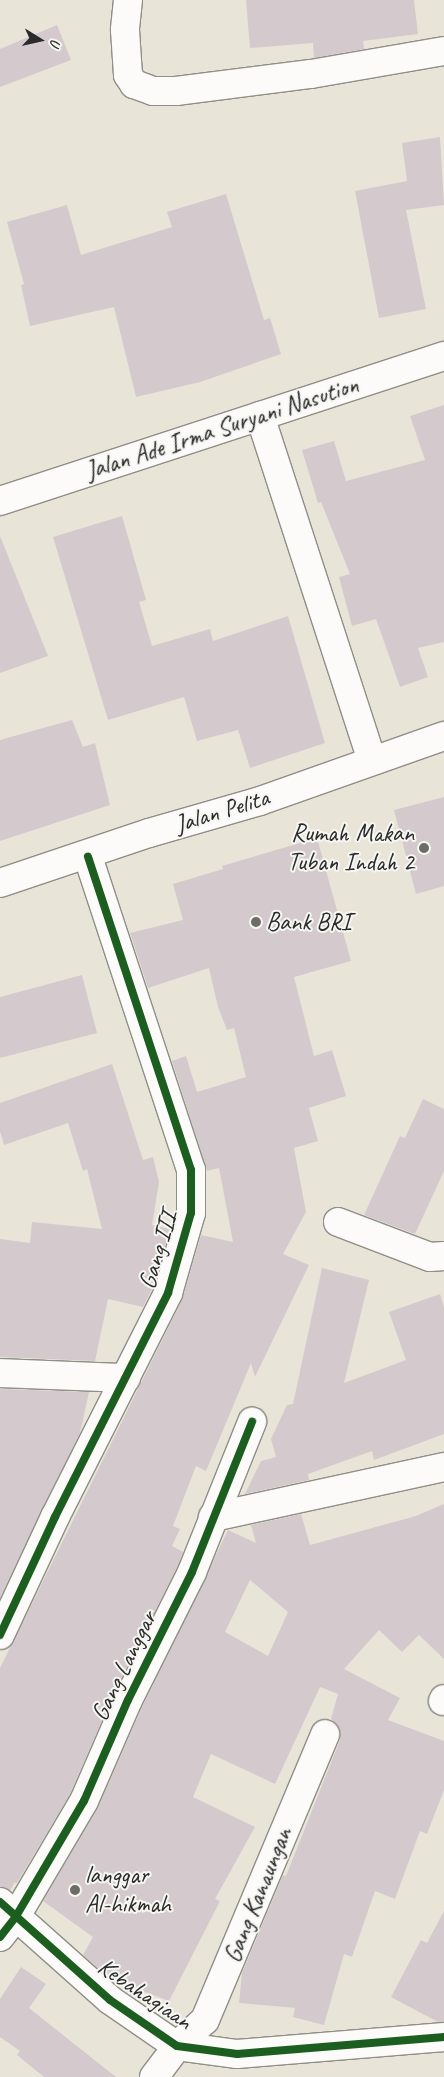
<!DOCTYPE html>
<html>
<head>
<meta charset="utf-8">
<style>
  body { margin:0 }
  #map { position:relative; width:444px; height:2077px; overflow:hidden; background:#e8e4d7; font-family:Caveat,sans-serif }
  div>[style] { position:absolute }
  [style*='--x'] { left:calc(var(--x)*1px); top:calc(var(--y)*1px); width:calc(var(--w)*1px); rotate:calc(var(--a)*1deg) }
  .building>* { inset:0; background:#d4cace }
  .roads { filter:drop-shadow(1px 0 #8f8e87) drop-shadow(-1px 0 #8f8e87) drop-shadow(0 1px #8f8e87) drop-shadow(0 -1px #8f8e87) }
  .minor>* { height:28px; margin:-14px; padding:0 14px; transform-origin:14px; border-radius:14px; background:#fcfbf9 }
  .cycleway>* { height:8px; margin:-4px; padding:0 4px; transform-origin:4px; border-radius:4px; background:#1b5e20 }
  .dots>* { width:14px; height:14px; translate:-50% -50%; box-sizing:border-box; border:2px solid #f6f6f2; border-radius:50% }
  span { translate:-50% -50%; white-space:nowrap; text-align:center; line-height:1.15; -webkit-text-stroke:4px #f6f6f2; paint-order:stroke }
  .street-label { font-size:25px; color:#2b2b2b }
  .poi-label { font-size:25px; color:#2b2b2b }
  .right { translate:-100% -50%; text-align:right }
  .left { translate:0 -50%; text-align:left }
  .north { position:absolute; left:15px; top:15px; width:50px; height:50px; -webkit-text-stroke:4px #f6f6f2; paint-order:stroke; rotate:100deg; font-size:14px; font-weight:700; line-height:20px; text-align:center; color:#2b2b2b }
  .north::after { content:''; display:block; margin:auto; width:18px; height:22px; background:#2b2b2b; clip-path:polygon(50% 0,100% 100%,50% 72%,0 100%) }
</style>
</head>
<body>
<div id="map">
  <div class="building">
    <i style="clip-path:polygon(246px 0,414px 0,418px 34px,363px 41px,364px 49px,314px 58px,313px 43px,250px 48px)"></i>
    <i style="clip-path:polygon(57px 25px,71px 60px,0 87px,0 49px)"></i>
    <i style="clip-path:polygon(440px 137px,444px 205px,406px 210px,426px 309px,379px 318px,355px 191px,407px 181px,402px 143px)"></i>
    <i style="clip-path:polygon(226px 194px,264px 320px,270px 318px,281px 354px,200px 382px,136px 397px,114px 307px,30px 326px,21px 285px,24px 284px,7px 222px,67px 205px,81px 255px,172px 227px,167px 212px)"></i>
    <i style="clip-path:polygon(444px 405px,444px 642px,418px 648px,428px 677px,400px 687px,376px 619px,352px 626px,339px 577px,350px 574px,321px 502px,318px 503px,302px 450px,334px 441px,346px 481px,425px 460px,410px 416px)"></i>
    <i style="clip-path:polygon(122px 516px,146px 600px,139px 602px,152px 646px,210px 629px,213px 641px,288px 616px,325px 743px,250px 768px,238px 730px,197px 741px,184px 697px,108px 720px,53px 537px)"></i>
    <i style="clip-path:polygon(0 536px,48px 656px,0 673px)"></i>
    <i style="clip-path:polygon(72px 720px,83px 747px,95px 743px,110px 805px,0 841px,0 740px)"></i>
    <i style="clip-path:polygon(444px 797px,444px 886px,416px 894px,394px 810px)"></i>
    <i style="clip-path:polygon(317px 838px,351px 961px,294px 977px,314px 1056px,332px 1050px,346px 1096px,309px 1108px,318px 1141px,294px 1148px,306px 1212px,283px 1254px,309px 1265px,255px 1377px,251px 1363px,206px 1471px,196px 1466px,173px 1526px,180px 1529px,172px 1546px,183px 1552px,178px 1566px,114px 1693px,70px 1794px,17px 1883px,15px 1882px,10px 1890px,0 1887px,0 1668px,182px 1300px,201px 1235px,233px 1242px,219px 1168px,207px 1171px,172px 1061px,186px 1056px,197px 1092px,246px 1077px,234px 1028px,227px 1030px,218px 1007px,209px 968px,148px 988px,130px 933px,183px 920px,173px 884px,223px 869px,222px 866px)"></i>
    <i style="clip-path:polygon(82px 975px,97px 1033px,0 1058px,0 997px)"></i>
    <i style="clip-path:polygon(112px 1064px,143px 1160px,153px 1157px,159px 1182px,152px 1225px,170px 1229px,153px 1287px,143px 1307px,108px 1299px,95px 1361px,0 1357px,0 1239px,30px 1243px,32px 1222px,102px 1229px,87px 1169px,83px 1171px,68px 1123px,4px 1145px,0 1131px,0 1103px)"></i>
    <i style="clip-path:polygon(423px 1099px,444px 1109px,444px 1171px,415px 1234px,364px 1215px,400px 1136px,405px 1138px)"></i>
    <i style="clip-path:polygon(322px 1268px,369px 1280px,344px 1383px,406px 1360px,389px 1312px,440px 1294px,444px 1307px,444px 1434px,374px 1460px,372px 1451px,308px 1474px,309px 1480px,245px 1494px,261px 1461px,276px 1457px,271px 1439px,287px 1405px,293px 1404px)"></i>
    <i style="clip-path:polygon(0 1389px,89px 1392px,80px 1433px,0 1598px)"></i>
    <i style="clip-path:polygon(evenodd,444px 1504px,444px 1659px,419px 1635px,402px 1652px,379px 1630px,344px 1669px,400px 1698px,388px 1720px,444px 1741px,444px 1790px,427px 1834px,420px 1831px,395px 1899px,375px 1891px,352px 1957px,344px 1954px,324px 2025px,293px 2017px,295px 2008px,239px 2003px,242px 1973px,283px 1875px,286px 1876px,340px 1740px,338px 1725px,331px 1719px,338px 1694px,320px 1687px,275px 1784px,211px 1754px,193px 1797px,255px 1827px,215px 1899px,220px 1901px,169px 2001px,110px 1979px,83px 1955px,93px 1937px,43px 1901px,98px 1807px,142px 1707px,228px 1530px,256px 1543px,251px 1525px,301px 1514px,310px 1545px,416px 1516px,444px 1504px,250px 1580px,288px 1612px,268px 1656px,225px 1632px,250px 1580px)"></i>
    <i style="clip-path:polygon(444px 1911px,444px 2022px,438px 2022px,391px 1997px,421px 1940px,427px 1943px)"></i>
    <i style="clip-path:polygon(21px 1967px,46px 1984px,29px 2008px,116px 2077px,44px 2077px,17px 2055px,20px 2051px,0 2037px,0 1999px)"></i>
  </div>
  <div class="roads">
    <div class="minor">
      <i style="--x:128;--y:0;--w:30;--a:96"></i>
      <i style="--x:125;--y:30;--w:45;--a:86.2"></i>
      <i style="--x:128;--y:75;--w:11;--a:56"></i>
      <i style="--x:134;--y:84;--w:20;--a:20"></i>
      <i style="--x:153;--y:91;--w:23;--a:0"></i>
      <i style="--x:176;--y:91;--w:136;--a:-7.2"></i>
      <i style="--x:311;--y:74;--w:135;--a:-9.8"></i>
      <i style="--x:260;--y:416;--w:362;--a:72"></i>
      <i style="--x:0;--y:501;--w:467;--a:-18.1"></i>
      <i style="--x:0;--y:883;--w:157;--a:-18.6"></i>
      <i style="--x:149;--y:833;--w:116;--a:-16.1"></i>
      <i style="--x:260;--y:801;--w:195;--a:-19.5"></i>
      <i style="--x:338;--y:1222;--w:98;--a:20.8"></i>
      <i style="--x:430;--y:1257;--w:14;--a:-4"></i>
      <i style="--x:0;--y:1373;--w:126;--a:2.3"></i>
      <i style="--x:213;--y:1517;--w:236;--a:-12.2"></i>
      <i style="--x:0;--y:1635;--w:130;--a:-65"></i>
      <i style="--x:55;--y:1517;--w:251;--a:-63.2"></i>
      <i style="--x:168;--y:1293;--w:83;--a:-74"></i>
      <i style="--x:191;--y:1213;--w:43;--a:-90"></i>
      <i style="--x:191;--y:1170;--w:330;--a:-108.2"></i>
      <i style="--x:443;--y:1701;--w:2;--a:-63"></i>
      <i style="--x:0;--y:1902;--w:147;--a:41.7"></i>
      <i style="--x:110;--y:2000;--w:81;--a:34.5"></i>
      <i style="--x:177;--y:2046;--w:61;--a:7.6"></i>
      <i style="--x:237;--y:2054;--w:208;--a:-4.7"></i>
      <i style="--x:0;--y:1937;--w:24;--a:-52"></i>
      <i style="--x:15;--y:1918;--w:136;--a:-59.5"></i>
      <i style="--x:84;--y:1801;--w:110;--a:-66.5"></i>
      <i style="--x:128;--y:1700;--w:143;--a:-63.4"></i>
      <i style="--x:192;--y:1572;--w:162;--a:-68.2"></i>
      <i style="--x:154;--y:2077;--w:39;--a:-53"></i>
      <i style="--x:177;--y:2046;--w:38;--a:-43"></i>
      <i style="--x:205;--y:2020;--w:310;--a:-67.2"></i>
    </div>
  </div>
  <div class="cycleway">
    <i style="--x:0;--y:1635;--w:130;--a:-65"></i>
    <i style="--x:55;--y:1517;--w:251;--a:-63.2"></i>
    <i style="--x:168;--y:1293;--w:83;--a:-74"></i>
    <i style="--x:191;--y:1213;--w:43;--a:-90"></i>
    <i style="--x:191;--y:1170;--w:330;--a:-108.2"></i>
    <i style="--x:0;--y:1902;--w:147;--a:41.7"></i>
    <i style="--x:110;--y:2000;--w:81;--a:34.5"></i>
    <i style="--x:177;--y:2046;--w:61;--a:7.6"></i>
    <i style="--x:237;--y:2054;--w:208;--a:-4.7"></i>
    <i style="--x:0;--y:1937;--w:24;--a:-52"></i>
    <i style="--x:15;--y:1918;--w:136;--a:-59.5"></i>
    <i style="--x:84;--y:1801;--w:110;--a:-66.5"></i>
    <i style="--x:128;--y:1700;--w:143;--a:-63.4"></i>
    <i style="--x:192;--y:1572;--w:162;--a:-68.2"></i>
  </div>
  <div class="dots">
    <i style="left:424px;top:848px;background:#6d6c67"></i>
    <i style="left:256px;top:922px;background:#6d6c67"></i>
    <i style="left:75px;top:1890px;background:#6d6c67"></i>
  </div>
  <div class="street-label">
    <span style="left:222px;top:428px;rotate:-18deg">Jalan Ade Irma Suryani Nasution</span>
    <span style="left:222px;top:811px;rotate:-17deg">Jalan Pelita</span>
    <span style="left:158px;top:1250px;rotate:-73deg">Gang III</span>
    <span style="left:124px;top:1666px;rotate:-64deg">Gang Langgar</span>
    <span style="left:258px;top:1895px;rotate:-68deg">Gang Kanaungan</span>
    <span style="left:145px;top:1994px;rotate:34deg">Kebahagiaan</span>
  </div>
  <div class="poi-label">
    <span class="right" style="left:414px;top:848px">Rumah Makan<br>Tuban Indah 2</span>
    <span class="left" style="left:266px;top:922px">Bank BRI</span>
    <span class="left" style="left:85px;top:1890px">langgar<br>Al-hikmah</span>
  </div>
  <div class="north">U</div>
</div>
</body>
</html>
